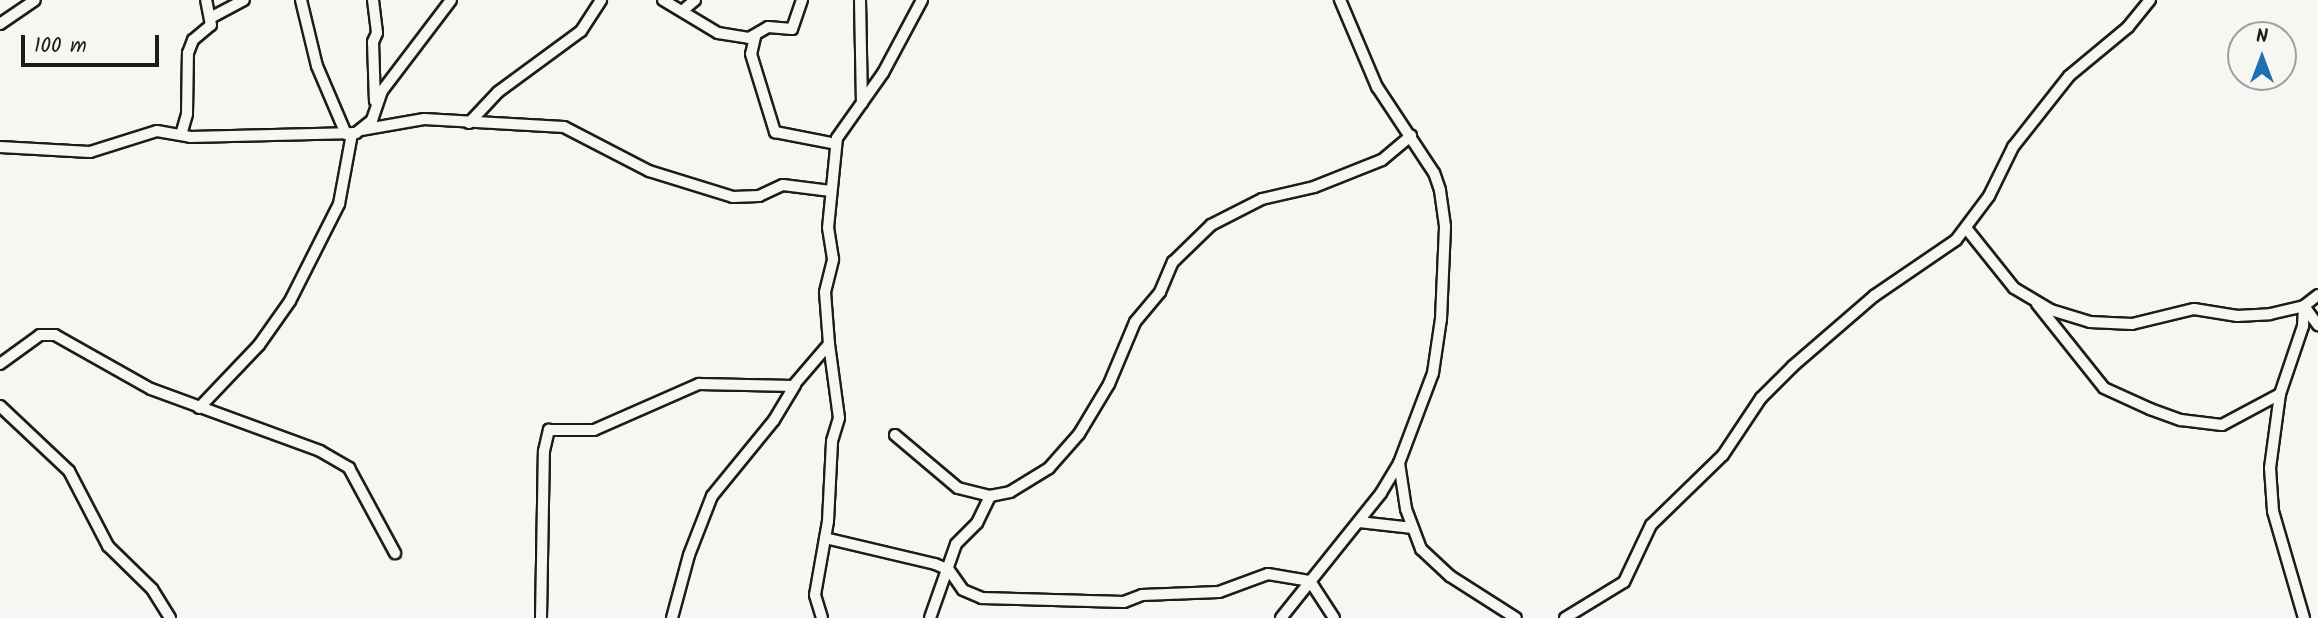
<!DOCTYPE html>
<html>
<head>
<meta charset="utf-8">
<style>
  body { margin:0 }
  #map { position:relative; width:2318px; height:618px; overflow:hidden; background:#f6f6f2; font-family:Kalam,sans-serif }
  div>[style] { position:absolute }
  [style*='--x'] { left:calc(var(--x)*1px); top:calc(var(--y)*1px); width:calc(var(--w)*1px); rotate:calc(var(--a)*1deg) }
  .roads { filter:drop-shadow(2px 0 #1c1c1c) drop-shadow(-2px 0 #1c1c1c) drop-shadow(0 2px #1c1c1c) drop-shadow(0 -2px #1c1c1c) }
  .street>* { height:10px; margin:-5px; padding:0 5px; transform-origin:5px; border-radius:5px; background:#f6f6f2 }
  span { translate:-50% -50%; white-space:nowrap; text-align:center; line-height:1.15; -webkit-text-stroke:7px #f6f6f2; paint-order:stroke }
  .north { position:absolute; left:2227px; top:21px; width:70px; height:70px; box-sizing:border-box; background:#f6f6f2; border:2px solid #9f9f9c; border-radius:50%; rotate:0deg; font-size:19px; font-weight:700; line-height:28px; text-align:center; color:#1c1c1c }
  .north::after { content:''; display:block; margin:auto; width:24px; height:32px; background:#1f6fb2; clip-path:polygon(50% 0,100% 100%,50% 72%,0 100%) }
  .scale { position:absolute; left:21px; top:35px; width:138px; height:32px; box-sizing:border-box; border:4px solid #1c1c1c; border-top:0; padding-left:9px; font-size:21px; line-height:24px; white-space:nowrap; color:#1c1c1c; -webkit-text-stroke:5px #f6f6f2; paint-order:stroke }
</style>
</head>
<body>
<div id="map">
  <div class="roads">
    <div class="street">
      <i style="--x:301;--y:0;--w:68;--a:76.4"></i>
      <i style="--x:317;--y:66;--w:74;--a:66.9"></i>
      <i style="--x:373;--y:0;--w:33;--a:83"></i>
      <i style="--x:377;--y:33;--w:10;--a:114"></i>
      <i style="--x:373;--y:42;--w:59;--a:88.1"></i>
      <i style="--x:663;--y:0;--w:64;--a:31"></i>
      <i style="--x:718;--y:33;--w:31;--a:9"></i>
      <i style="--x:749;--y:38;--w:22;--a:-30"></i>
      <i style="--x:768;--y:27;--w:24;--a:5"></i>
      <i style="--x:792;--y:29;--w:31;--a:-71"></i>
      <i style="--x:860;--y:0;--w:103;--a:88.9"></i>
      <i style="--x:682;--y:11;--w:17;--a:-40"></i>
      <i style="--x:212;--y:17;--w:36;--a:-28"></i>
      <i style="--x:0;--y:24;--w:42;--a:-34.4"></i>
      <i style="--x:755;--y:37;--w:17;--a:103"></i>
      <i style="--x:751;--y:54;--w:82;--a:72.9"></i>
      <i style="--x:775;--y:132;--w:62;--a:11.1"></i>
      <i style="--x:469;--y:123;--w:42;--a:-46.9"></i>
      <i style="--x:498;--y:92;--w:103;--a:-36.3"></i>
      <i style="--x:581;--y:31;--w:37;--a:-57"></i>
      <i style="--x:361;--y:130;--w:64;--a:-9.9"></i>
      <i style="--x:424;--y:119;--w:140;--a:3.3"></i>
      <i style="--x:564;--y:127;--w:96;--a:27.4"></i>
      <i style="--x:649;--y:171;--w:88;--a:17.2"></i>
      <i style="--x:733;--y:197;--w:26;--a:-2"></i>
      <i style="--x:759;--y:196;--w:26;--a:-25"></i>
      <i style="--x:783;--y:185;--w:48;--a:7.1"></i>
      <i style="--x:181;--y:135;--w:22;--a:-74"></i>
      <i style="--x:187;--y:114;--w:61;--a:-89.1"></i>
      <i style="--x:188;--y:53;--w:14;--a:-69"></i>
      <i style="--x:193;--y:40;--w:23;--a:-40"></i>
      <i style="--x:211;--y:25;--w:25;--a:-101"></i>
      <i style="--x:0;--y:147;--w:90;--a:3.2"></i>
      <i style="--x:90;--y:152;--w:70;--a:-17.4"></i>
      <i style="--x:157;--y:131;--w:34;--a:10"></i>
      <i style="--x:190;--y:137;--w:166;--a:-1.4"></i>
      <i style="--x:356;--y:133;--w:21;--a:-39"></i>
      <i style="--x:372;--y:120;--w:31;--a:-71"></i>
      <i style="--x:382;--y:91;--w:114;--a:-52.8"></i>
      <i style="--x:1966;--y:228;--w:77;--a:51.3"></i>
      <i style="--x:2014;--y:288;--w:43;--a:30.7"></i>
      <i style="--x:2051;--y:310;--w:41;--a:17.1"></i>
      <i style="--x:2090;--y:322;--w:42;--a:2.7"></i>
      <i style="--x:2132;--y:324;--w:64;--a:-13.6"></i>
      <i style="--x:2194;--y:309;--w:44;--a:9.2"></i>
      <i style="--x:2237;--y:316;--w:33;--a:-3"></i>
      <i style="--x:2270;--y:314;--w:35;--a:-13"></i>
      <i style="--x:2304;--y:306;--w:18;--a:-38"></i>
      <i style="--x:2037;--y:304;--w:107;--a:51.4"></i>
      <i style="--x:2104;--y:388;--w:51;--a:24.5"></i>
      <i style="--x:2150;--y:409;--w:33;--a:20"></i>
      <i style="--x:2181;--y:420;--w:41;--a:7"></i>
      <i style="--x:2222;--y:425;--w:66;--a:-28.1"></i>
      <i style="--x:2304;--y:306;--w:24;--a:54"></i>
      <i style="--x:0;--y:364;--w:49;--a:-35.9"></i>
      <i style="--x:40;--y:335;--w:15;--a:0"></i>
      <i style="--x:55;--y:335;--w:110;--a:29.4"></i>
      <i style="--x:151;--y:389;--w:180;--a:20.1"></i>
      <i style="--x:320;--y:451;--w:34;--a:30"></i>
      <i style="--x:349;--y:468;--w:97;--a:61.6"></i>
      <i style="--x:0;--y:406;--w:95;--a:43.3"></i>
      <i style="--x:69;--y:471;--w:85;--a:62.5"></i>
      <i style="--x:108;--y:546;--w:62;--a:44.3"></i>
      <i style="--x:152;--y:589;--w:34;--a:58"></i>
      <i style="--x:199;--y:408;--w:87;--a:-46.4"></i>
      <i style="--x:259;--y:345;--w:54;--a:-54.8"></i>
      <i style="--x:290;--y:301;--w:109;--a:-63.2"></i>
      <i style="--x:339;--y:204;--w:71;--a:-79.5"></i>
      <i style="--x:895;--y:435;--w:82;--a:40.1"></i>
      <i style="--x:958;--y:488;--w:33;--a:14"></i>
      <i style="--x:990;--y:496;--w:20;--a:-11"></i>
      <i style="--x:1010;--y:492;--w:46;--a:-31.6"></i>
      <i style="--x:1049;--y:468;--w:45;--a:-48.6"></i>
      <i style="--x:1079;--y:434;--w:58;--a:-59"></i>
      <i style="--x:1109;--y:384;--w:67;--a:-67.2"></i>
      <i style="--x:1135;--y:322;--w:39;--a:-50"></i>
      <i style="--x:1160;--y:292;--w:33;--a:-67"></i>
      <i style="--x:1173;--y:262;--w:53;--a:-44.2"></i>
      <i style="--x:1211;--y:225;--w:57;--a:-27"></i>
      <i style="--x:1262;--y:199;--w:53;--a:-13"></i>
      <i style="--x:1314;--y:187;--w:73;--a:-21.7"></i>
      <i style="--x:1382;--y:160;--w:38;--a:-40"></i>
      <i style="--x:1399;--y:463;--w:47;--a:81.3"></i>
      <i style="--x:1406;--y:509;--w:43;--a:69.4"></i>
      <i style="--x:1421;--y:549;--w:40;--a:43"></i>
      <i style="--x:1450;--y:576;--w:78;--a:32.5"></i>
      <i style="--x:1359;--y:522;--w:54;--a:6.3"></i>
      <i style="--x:825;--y:538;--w:113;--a:13.3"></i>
      <i style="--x:935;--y:564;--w:15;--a:23"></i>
      <i style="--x:949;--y:570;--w:24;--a:55"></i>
      <i style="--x:963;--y:590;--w:21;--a:23"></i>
      <i style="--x:982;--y:598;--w:142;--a:1.6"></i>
      <i style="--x:1124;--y:602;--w:19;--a:-21"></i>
      <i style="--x:1142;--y:595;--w:77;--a:-2.2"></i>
      <i style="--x:1219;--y:592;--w:52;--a:-20.2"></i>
      <i style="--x:1268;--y:574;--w:43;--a:9.5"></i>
      <i style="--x:1310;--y:581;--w:44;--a:57"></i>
      <i style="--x:541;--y:618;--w:167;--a:-89"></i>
      <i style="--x:544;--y:451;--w:22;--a:-77"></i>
      <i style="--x:549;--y:430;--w:45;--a:0"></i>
      <i style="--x:594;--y:430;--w:115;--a:-23.7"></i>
      <i style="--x:699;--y:384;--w:94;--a:1.2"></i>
      <i style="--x:793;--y:386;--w:55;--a:-49.4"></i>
      <i style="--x:829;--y:344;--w:52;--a:-94.4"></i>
      <i style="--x:825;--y:292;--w:34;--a:-76"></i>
      <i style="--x:833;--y:259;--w:31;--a:-99"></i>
      <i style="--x:828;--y:228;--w:90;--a:-84.3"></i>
      <i style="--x:837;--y:138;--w:80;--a:-54.7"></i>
      <i style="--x:883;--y:73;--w:83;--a:-61.9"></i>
      <i style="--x:672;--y:618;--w:65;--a:-74.9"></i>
      <i style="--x:689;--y:555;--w:63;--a:-68.7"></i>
      <i style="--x:712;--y:496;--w:98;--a:-50.8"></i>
      <i style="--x:774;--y:420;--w:41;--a:-59"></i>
      <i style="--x:822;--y:618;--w:24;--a:-107"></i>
      <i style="--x:815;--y:595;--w:75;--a:-80"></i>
      <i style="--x:828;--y:521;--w:80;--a:-87.1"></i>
      <i style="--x:832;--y:441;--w:24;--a:-73"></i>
      <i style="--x:839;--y:418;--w:75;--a:-97.7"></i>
      <i style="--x:930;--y:618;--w:78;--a:-70.6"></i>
      <i style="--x:956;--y:544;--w:30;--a:-45"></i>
      <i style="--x:977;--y:523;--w:30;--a:-64"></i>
      <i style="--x:1281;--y:618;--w:160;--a:-51.3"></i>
      <i style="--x:1381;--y:493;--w:35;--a:-59"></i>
      <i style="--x:1399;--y:463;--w:96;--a:-69.3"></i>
      <i style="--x:1433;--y:373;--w:55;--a:-81.6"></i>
      <i style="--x:1441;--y:319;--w:93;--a:-87.5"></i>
      <i style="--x:1445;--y:226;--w:36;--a:-98"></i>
      <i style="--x:1440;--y:190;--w:18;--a:-109"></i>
      <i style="--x:1434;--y:173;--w:103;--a:-123.5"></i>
      <i style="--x:1377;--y:87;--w:95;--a:-113"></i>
      <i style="--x:1565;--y:618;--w:69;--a:-31.4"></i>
      <i style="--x:1624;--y:582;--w:63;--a:-64.7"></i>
      <i style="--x:1651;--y:525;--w:100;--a:-44.2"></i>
      <i style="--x:1723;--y:455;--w:69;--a:-56.3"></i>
      <i style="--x:1761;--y:398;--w:45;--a:-45"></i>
      <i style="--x:1793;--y:366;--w:107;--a:-40.8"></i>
      <i style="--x:1874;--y:296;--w:99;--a:-34.3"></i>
      <i style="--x:1956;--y:240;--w:55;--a:-53.1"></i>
      <i style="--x:1989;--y:196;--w:55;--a:-63.9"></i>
      <i style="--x:2013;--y:147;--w:90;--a:-51.7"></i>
      <i style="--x:2069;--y:76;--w:77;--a:-39.7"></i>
      <i style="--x:2128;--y:27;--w:35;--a:-51"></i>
      <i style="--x:2304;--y:618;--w:111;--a:-106.2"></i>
      <i style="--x:2273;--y:511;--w:43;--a:-94"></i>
      <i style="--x:2270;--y:468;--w:75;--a:-82.3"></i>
      <i style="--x:2280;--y:394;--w:72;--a:-71.3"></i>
      <i style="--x:2303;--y:326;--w:20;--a:-87"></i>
    </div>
  </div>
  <div class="north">N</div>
  <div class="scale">100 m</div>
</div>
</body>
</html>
